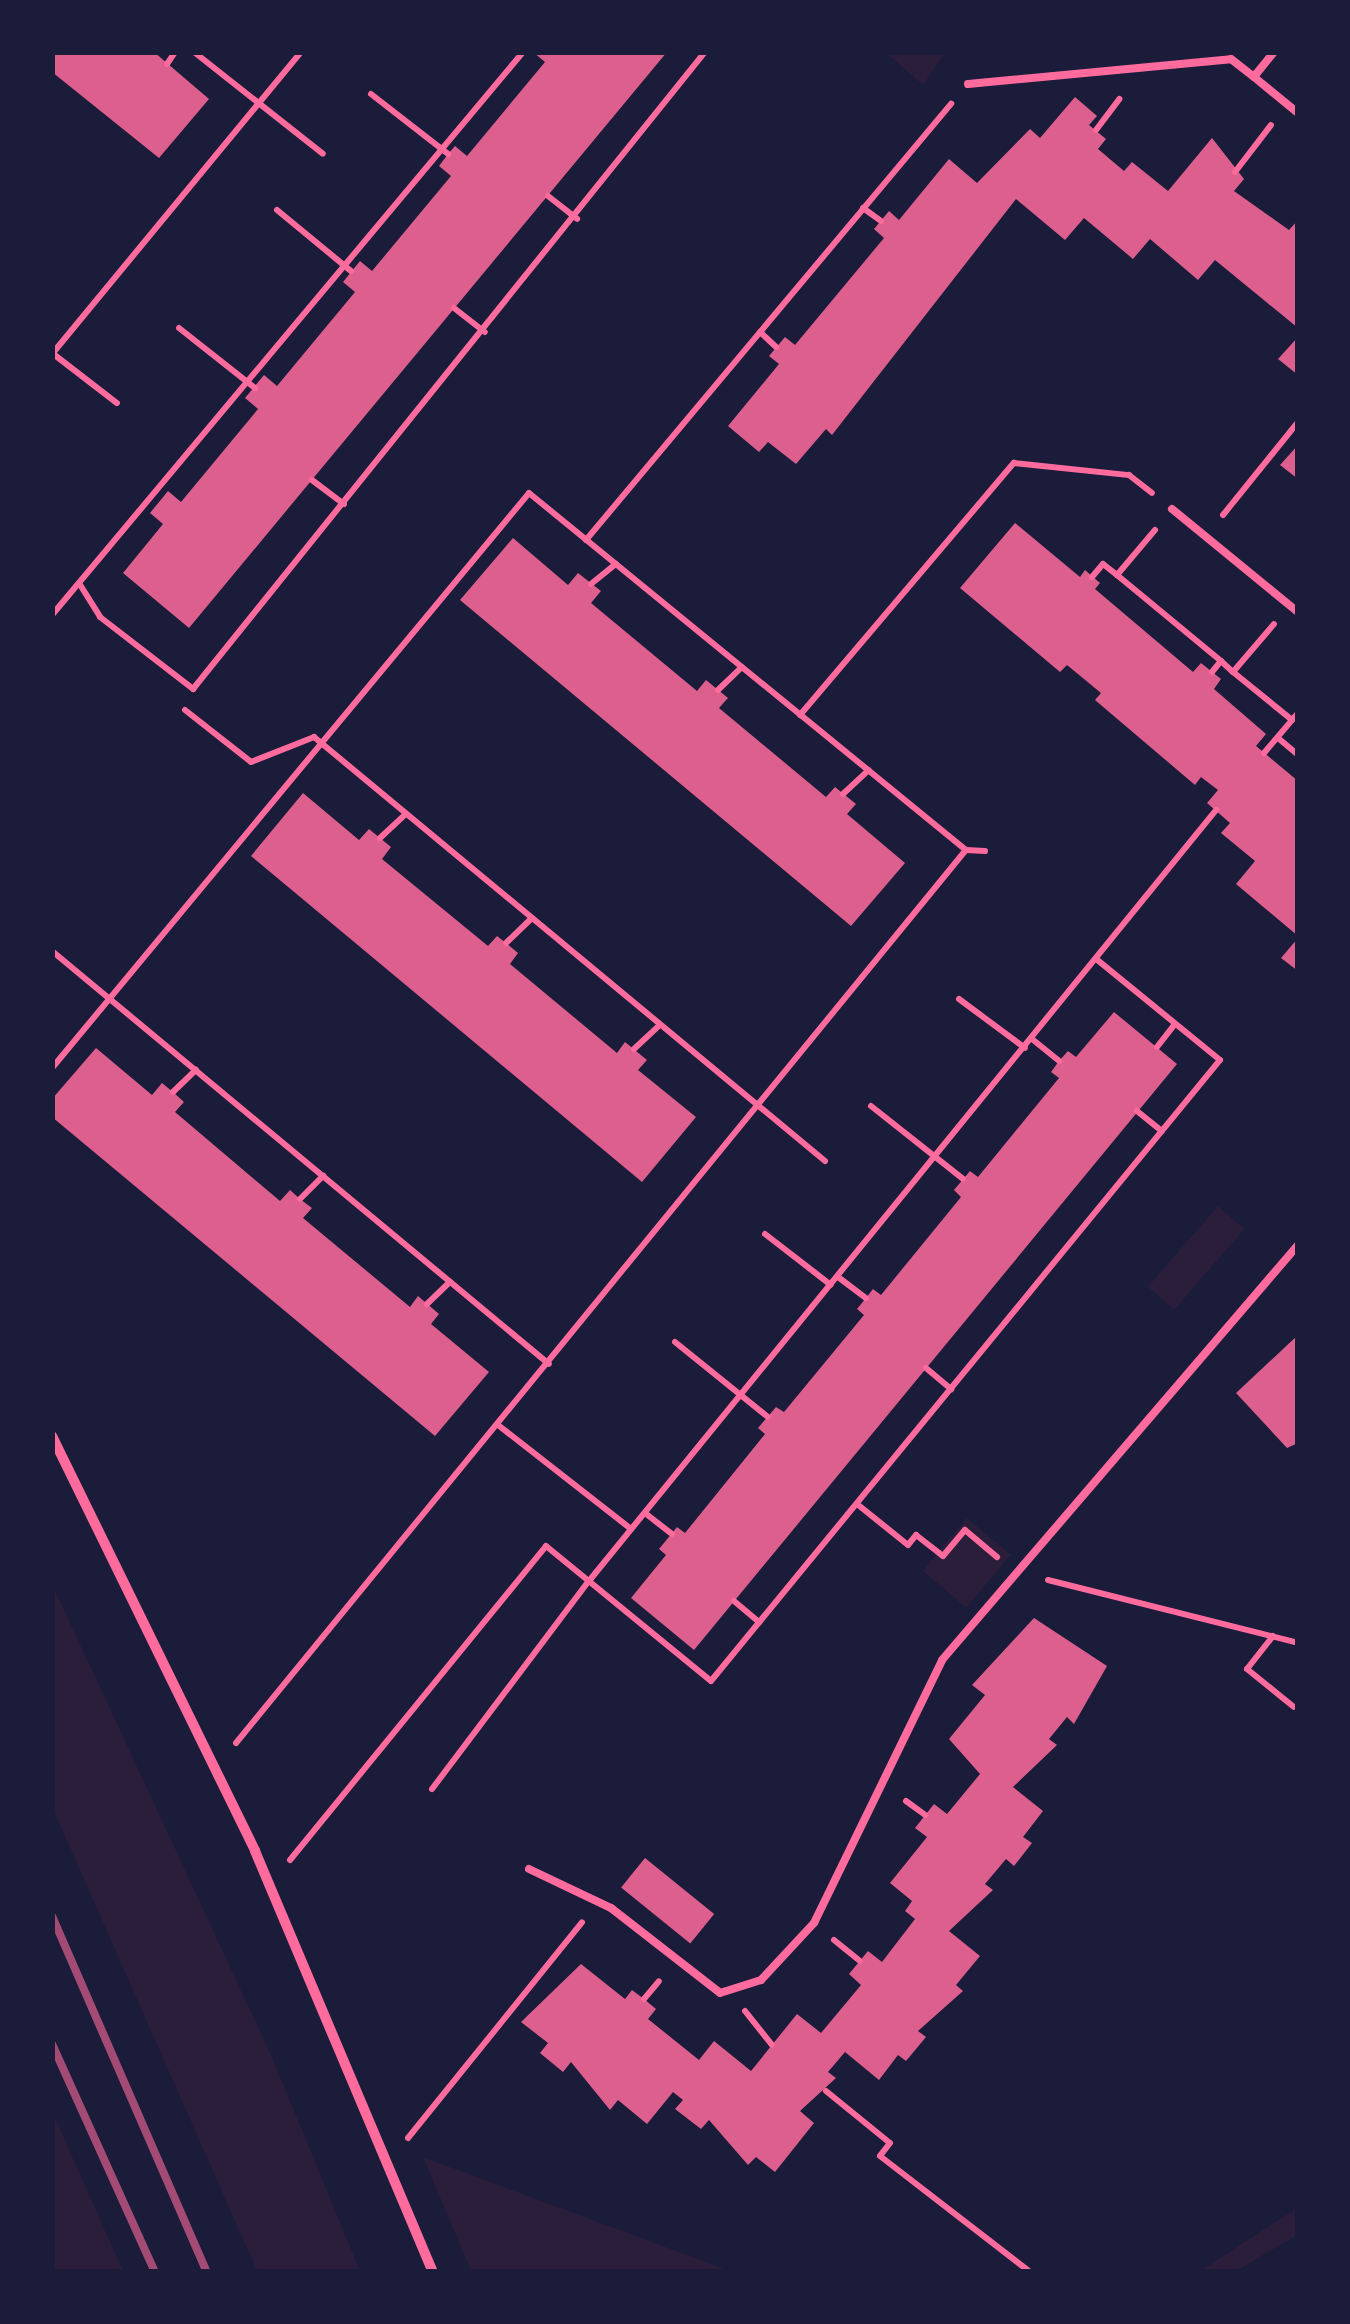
<!DOCTYPE html>
<html>
<head>
<meta charset="utf-8">
<style>
  body { margin:0 }
  #map { position:relative; width:1350px; height:2324px; overflow:hidden; background:#1b1b3a; font-family:Overpass,sans-serif }
  div>[style] { position:absolute }
  [style*='--x'] { left:calc(var(--x)*1px); top:calc(var(--y)*1px); width:calc(var(--w)*1px); rotate:calc(var(--a)*1deg) }
  .green>* { inset:0; background:#2a1e3b; transform-origin:0 0 }
  .building>* { inset:0; background:#dd5f8e; transform-origin:0 0 }
  .path>* { height:6px; margin:-3px; padding:0 3px; transform-origin:3px; border-radius:3px; background:#ff6b9d }
  .service>* { height:8px; margin:-4px; padding:0 4px; transform-origin:4px; border-radius:4px; background:#ff6b9d }
  .minor>* { height:10px; margin:-5px; padding:0 5px; transform-origin:5px; border-radius:5px; background:#ff6b9d }
  .rail>* { height:8px; margin:-4px; padding:0 4px; transform-origin:4px; border-radius:4px; background:#a44b75 }
  span { translate:-50% -50%; white-space:nowrap; text-align:center; line-height:1.15; -webkit-text-stroke:10px #1b1b3a; paint-order:stroke }
  .frame { position:absolute; inset:0; border:55px solid #1b1b3a; pointer-events:none }
</style>
</head>
<body>
<div id="map">
  <div class="green">
    <i style="clip-path:polygon(945px 53px,923px 85px,886px 53px,886px 52px)"></i>
    <i style="left:1218px;top:1206px;width:35px;height:107px;rotate:41deg"></i>
    <i style="left:967px;top:1518px;width:57px;height:69px;rotate:40deg"></i>
    <i style="clip-path:polygon(53px 1586px,272px 2057px,360px 2271px,257px 2271px,53px 1809px)"></i>
    <i style="clip-path:polygon(53px 2113px,123px 2271px,55px 2271px)"></i>
    <i style="clip-path:polygon(423px 2157px,730px 2271px,471px 2271px)"></i>
    <i style="clip-path:polygon(1297px 2208px,1297px 2235px,1236px 2271px,1200px 2271px)"></i>
  </div>
  <div class="building">
    <i style="clip-path:polygon(52px 52px,154px 52px,209px 99px,159px 158px,52px 72px)"></i>
    <i style="clip-path:polygon(533px 52px,667px 52px,189px 628px,123px 573px,163px 524px,150px 513px,168px 491px,181px 502px,258px 409px,245px 398px,264px 375px,277px 386px,355px 292px,343px 282px,360px 261px,372px 271px,451px 176px,439px 166px,448px 154px,455px 146px,467px 156px,545px 62px)"></i>
    <i style="clip-path:polygon(1075px 97px,1097px 116px,1089px 125px,1106px 139px,1098px 149px,1124px 171px,1132px 162px,1168px 191px,1212px 138px,1244px 179px,1234px 191px,1289px 230px,1298px 220px,1298px 328px,1215px 260px,1198px 280px,1150px 239px,1133px 259px,1084px 218px,1065px 240px,1016px 199px,832px 435px,826px 429px,796px 464px,768px 442px,759px 452px,728px 426px,779px 364px,769px 356px,785px 337px,795px 345px,884px 238px,874px 229px,889px 211px,899px 220px,949px 159px,977px 183px,1030px 129px,1040px 138px)"></i>
    <i style="clip-path:polygon(1298px 337px,1298px 375px,1278px 359px)"></i>
    <i style="clip-path:polygon(1298px 445px,1298px 479px,1280px 465px)"></i>
    <i style="clip-path:polygon(1015px 523px,1080px 577px,1085px 570px,1100px 583px,1095px 589px,1193px 672px,1201px 663px,1221px 679px,1214px 689px,1266px 734px,1256px 746px,1298px 781px,1298px 936px,1236px 884px,1255px 861px,1221px 833px,1230px 823px,1207px 803px,1218px 790px,1201px 777px,1195px 785px,1095px 700px,1101px 693px,1067px 665px,1060px 672px,960px 588px)"></i>
    <i style="clip-path:polygon(513px 538px,568px 585px,578px 573px,601px 591px,591px 603px,697px 691px,706px 680px,728px 698px,719px 708px,826px 797px,835px 787px,856px 804px,847px 814px,905px 863px,851px 926px,460px 600px)"></i>
    <i style="clip-path:polygon(303px 793px,359px 840px,369px 829px,391px 847px,382px 859px,488px 946px,497px 936px,506px 943px,518px 953px,510px 964px,617px 1053px,625px 1042px,647px 1060px,638px 1070px,696px 1117px,642px 1182px,251px 856px)"></i>
    <i style="clip-path:polygon(1298px 938px,1298px 971px,1281px 958px)"></i>
    <i style="clip-path:polygon(1114px 1012px,1177px 1064px,694px 1650px,631px 1598px,666px 1555px,659px 1549px,677px 1527px,685px 1533px,765px 1434px,758px 1428px,776px 1407px,784px 1412px,864px 1315px,857px 1309px,866px 1298px,873px 1289px,881px 1295px,961px 1197px,954px 1190px,970px 1171px,978px 1177px,1059px 1078px,1051px 1072px,1059px 1061px,1068px 1051px,1076px 1057px)"></i>
    <i style="clip-path:polygon(96px 1048px,152px 1095px,162px 1083px,173px 1092px,184px 1102px,175px 1112px,280px 1201px,290px 1190px,300px 1199px,312px 1208px,303px 1218px,410px 1307px,418px 1296px,439px 1314px,431px 1324px,489px 1372px,435px 1436px,52px 1117px,52px 1099px)"></i>
    <i style="clip-path:polygon(1298px 1335px,1298px 1443px,1287px 1448px,1236px 1393px)"></i>
    <i style="clip-path:polygon(1034px 1618px,1107px 1666px,1074px 1724px,1067px 1717px,1049px 1739px,1057px 1745px,1013px 1787px,1043px 1811px,1023px 1837px,1032px 1843px,1014px 1866px,1006px 1859px,985px 1884px,993px 1890px,949px 1931px,980px 1956px,956px 1985px,963px 1991px,918px 2031px,926px 2037px,906px 2061px,898px 2055px,879px 2080px,845px 2052px,828px 2072px,836px 2078px,800px 2111px,814px 2123px,775px 2172px,756px 2157px,748px 2165px,709px 2120px,701px 2129px,675px 2109px,683px 2100px,673px 2092px,647px 2124px,618px 2100px,610px 2110px,571px 2062px,563px 2072px,540px 2053px,548px 2043px,521px 2022px,581px 1964px,625px 1999px,632px 1990px,644px 1999px,656px 2009px,648px 2019px,699px 2060px,714px 2041px,751px 2071px,797px 2014px,821px 2033px,861px 1985px,849px 1974px,868px 1951px,882px 1962px,915px 1919px,905px 1911px,912px 1901px,890px 1883px,927px 1837px,915px 1828px,934px 1804px,947px 1814px,980px 1774px,949px 1739px,985px 1695px,972px 1685px)"></i>
    <i style="left:645px;top:1858px;width:89px;height:38px;rotate:39deg"></i>
  </div>
  <div class="path">
    <i style="--x:194;--y:52;--w:164;--a:38.3"></i>
    <i style="--x:167;--y:64;--w:14;--a:-56"></i>
    <i style="--x:371;--y:94;--w:98;--a:37.9"></i>
    <i style="--x:1096;--y:130;--w:39;--a:-53"></i>
    <i style="--x:1235;--y:172;--w:59;--a:-52.5"></i>
    <i style="--x:548;--y:196;--w:37;--a:38"></i>
    <i style="--x:863;--y:208;--w:22;--a:36"></i>
    <i style="--x:277;--y:210;--w:96;--a:39.5"></i>
    <i style="--x:454;--y:308;--w:39;--a:38"></i>
    <i style="--x:179;--y:328;--w:97;--a:38.3"></i>
    <i style="--x:760;--y:332;--w:22;--a:43"></i>
    <i style="--x:52;--y:353;--w:82;--a:37.6"></i>
    <i style="--x:52;--y:354;--w:391;--a:-50.5"></i>
    <i style="--x:312;--y:480;--w:40;--a:37"></i>
    <i style="--x:1223;--y:515;--w:119;--a:-51.1"></i>
    <i style="--x:586;--y:540;--w:569;--a:-50.07"></i>
    <i style="--x:1117;--y:575;--w:135;--a:39.6"></i>
    <i style="--x:1092;--y:577;--w:17;--a:-50"></i>
    <i style="--x:1103;--y:564;--w:18;--a:38"></i>
    <i style="--x:1117;--y:575;--w:59;--a:-49.8"></i>
    <i style="--x:79;--y:583;--w:40;--a:58"></i>
    <i style="--x:100;--y:617;--w:118;--a:37.7"></i>
    <i style="--x:193;--y:689;--w:817;--a:-51.21"></i>
    <i style="--x:591;--y:584;--w:32;--a:-39"></i>
    <i style="--x:52;--y:615;--w:734;--a:-50.08"></i>
    <i style="--x:1212;--y:672;--w:14;--a:-51"></i>
    <i style="--x:1221;--y:661;--w:16;--a:43"></i>
    <i style="--x:1233;--y:672;--w:63;--a:-49.5"></i>
    <i style="--x:1233;--y:672;--w:76;--a:39.1"></i>
    <i style="--x:718;--y:690;--w:33;--a:-44"></i>
    <i style="--x:185;--y:710;--w:84;--a:38.2"></i>
    <i style="--x:251;--y:762;--w:68;--a:-21.6"></i>
    <i style="--x:314;--y:737;--w:664;--a:39.68"></i>
    <i style="--x:800;--y:715;--w:331;--a:-49.7"></i>
    <i style="--x:1014;--y:463;--w:116;--a:6"></i>
    <i style="--x:1129;--y:475;--w:29;--a:38"></i>
    <i style="--x:1278;--y:738;--w:26;--a:40"></i>
    <i style="--x:1264;--y:753;--w:52;--a:-49.6"></i>
    <i style="--x:843;--y:794;--w:35;--a:-43"></i>
    <i style="--x:380;--y:838;--w:35;--a:-43"></i>
    <i style="--x:506;--y:943;--w:36;--a:-44"></i>
    <i style="--x:52;--y:951;--w:646;--a:39.73"></i>
    <i style="--x:959;--y:999;--w:82;--a:36.6"></i>
    <i style="--x:1032;--y:1039;--w:35;--a:39"></i>
    <i style="--x:1157;--y:1047;--w:29;--a:-52"></i>
    <i style="--x:634;--y:1049;--w:35;--a:-43"></i>
    <i style="--x:52;--y:1068;--w:747;--a:-50.32"></i>
    <i style="--x:529;--y:493;--w:564;--a:39.25"></i>
    <i style="--x:966;--y:850;--w:19;--a:3"></i>
    <i style="--x:173;--y:1092;--w:32;--a:-44"></i>
    <i style="--x:871;--y:1106;--w:117;--a:38.4"></i>
    <i style="--x:1137;--y:1111;--w:32;--a:39"></i>
    <i style="--x:300;--y:1199;--w:33;--a:-45"></i>
    <i style="--x:765;--y:1234;--w:83;--a:37.7"></i>
    <i style="--x:838;--y:1277;--w:35;--a:37"></i>
    <i style="--x:427;--y:1304;--w:32;--a:-44"></i>
    <i style="--x:675;--y:1342;--w:119;--a:38.9"></i>
    <i style="--x:926;--y:1368;--w:33;--a:40"></i>
    <i style="--x:498;--y:1425;--w:169;--a:38"></i>
    <i style="--x:857;--y:1504;--w:65;--a:38.8"></i>
    <i style="--x:908;--y:1545;--w:13;--a:-51"></i>
    <i style="--x:916;--y:1535;--w:34;--a:38"></i>
    <i style="--x:943;--y:1556;--w:34;--a:-50"></i>
    <i style="--x:965;--y:1530;--w:42;--a:40.2"></i>
    <i style="--x:645;--y:1513;--w:34;--a:38"></i>
    <i style="--x:1048;--y:1580;--w:258;--a:14.1"></i>
    <i style="--x:734;--y:1601;--w:33;--a:40"></i>
    <i style="--x:1273;--y:1636;--w:42;--a:128.2"></i>
    <i style="--x:1247;--y:1669;--w:60;--a:39"></i>
    <i style="--x:236;--y:1743;--w:1153;--a:-50.74"></i>
    <i style="--x:432;--y:1789;--w:261;--a:-53"></i>
    <i style="--x:589;--y:1581;--w:994;--a:-50.88"></i>
    <i style="--x:906;--y:1801;--w:24;--a:36"></i>
    <i style="--x:290;--y:1860;--w:405;--a:-50.8"></i>
    <i style="--x:546;--y:1546;--w:213;--a:39.3"></i>
    <i style="--x:711;--y:1681;--w:803;--a:-50.66"></i>
    <i style="--x:1220;--y:1060;--w:160;--a:-140.8"></i>
    <i style="--x:834;--y:1940;--w:33;--a:39"></i>
    <i style="--x:644;--y:1999;--w:23;--a:-50"></i>
    <i style="--x:745;--y:2011;--w:43;--a:51.5"></i>
    <i style="--x:826;--y:2091;--w:82;--a:39.1"></i>
    <i style="--x:890;--y:2143;--w:16;--a:128"></i>
    <i style="--x:880;--y:2156;--w:190;--a:37.7"></i>
    <i style="--x:408;--y:2138;--w:277;--a:-51.1"></i>
  </div>
  <div class="service">
    <i style="--x:1274;--y:52;--w:32;--a:129"></i>
    <i style="--x:1254;--y:77;--w:57;--a:39.3"></i>
    <i style="--x:968;--y:84;--w:264;--a:-5.4"></i>
    <i style="--x:1231;--y:59;--w:29;--a:38"></i>
    <i style="--x:1172;--y:509;--w:163;--a:39.3"></i>
    <i style="--x:529;--y:1869;--w:91;--a:25.4"></i>
    <i style="--x:611;--y:1908;--w:138;--a:37.9"></i>
    <i style="--x:720;--y:1993;--w:43;--a:-17.6"></i>
    <i style="--x:761;--y:1980;--w:78;--a:-47.1"></i>
    <i style="--x:814;--y:1923;--w:292;--a:-64"></i>
    <i style="--x:942;--y:1660;--w:547;--a:-49.38"></i>
  </div>
  <div class="minor">
    <i style="--x:52;--y:1436;--w:462;--a:63.9"></i>
    <i style="--x:255;--y:1851;--w:457;--a:67.1"></i>
  </div>
  <div class="rail">
    <i style="--x:52;--y:1916;--w:388;--a:66.5"></i>
    <i style="--x:52;--y:2044;--w:250;--a:65.7"></i>
  </div>
  <div class="frame"></div>
</div>
</body>
</html>
